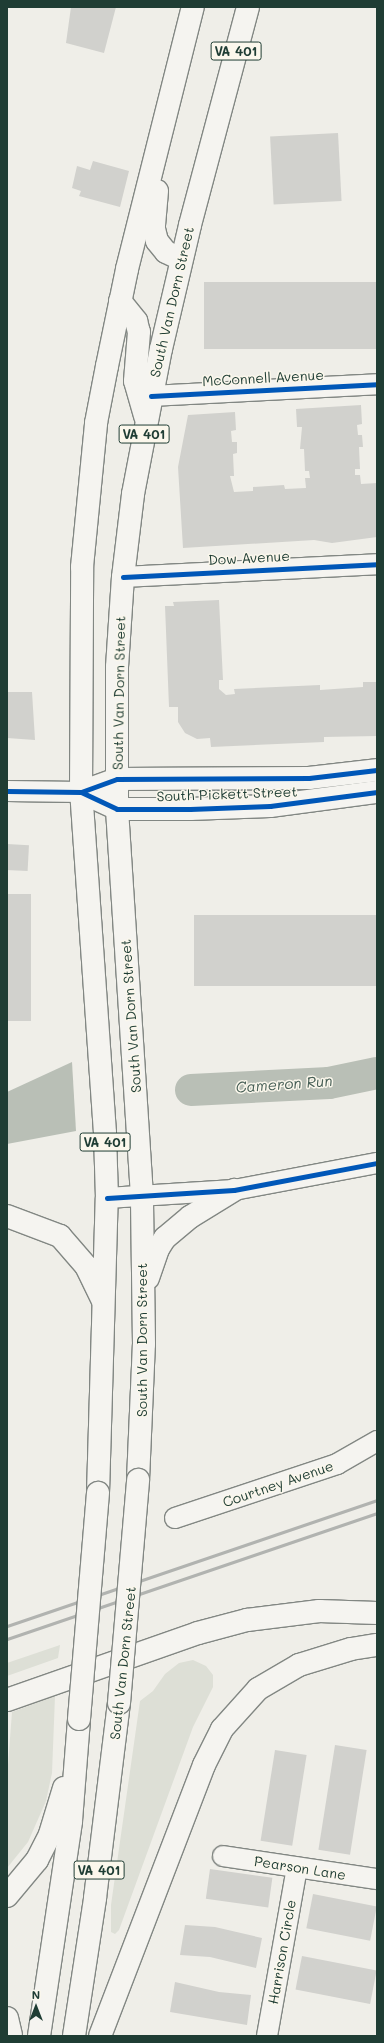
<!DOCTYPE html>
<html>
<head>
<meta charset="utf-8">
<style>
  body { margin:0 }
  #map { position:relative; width:384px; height:2043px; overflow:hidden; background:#efeee8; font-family:Mali,sans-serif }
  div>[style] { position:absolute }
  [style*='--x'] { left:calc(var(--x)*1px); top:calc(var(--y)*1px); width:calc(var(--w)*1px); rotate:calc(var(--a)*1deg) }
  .green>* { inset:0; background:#dddfd6 }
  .water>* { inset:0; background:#b9bfb6 }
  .river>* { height:32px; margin:-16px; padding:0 16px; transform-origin:16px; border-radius:16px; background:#b9bfb6 }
  .building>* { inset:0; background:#d1d1cd; transform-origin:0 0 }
  .roads { filter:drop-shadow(1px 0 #828783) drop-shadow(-1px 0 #828783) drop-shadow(0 1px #828783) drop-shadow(0 -1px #828783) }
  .street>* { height:20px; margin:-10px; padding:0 10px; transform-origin:10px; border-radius:10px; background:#f5f4f0 }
  .secondary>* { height:22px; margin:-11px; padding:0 11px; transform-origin:11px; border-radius:11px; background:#f5f4f0 }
  .primary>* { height:22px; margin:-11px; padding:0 11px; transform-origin:11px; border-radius:11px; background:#f5f4f0 }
  .rail>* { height:3px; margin:-1.5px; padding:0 1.5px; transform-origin:1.5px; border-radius:1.5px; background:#b1b3b0 }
  .bridges { filter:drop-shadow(1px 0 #828783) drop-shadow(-1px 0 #828783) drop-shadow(0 1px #828783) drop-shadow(0 -1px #828783) }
  .primary-bridge>* { height:22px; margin:-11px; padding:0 11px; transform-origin:11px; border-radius:11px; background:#f5f4f0 }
  .cycleway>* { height:5px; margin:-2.5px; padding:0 2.5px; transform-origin:2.5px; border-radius:2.5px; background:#0057b8 }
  span { translate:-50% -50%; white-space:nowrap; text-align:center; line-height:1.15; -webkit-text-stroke:3px #fbf7ec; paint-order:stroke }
  .shield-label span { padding:1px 3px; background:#fbf7ec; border:1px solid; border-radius:3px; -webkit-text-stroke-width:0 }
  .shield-label { font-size:13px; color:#1f3d34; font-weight:700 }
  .street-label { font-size:14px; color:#1f3d34 }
  .water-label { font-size:15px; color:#465e55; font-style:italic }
  .frame { position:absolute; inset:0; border:8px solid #1f3d34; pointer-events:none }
  .north { position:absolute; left:16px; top:1987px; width:40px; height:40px; -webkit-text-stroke:3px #fbf7ec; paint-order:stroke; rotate:0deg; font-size:11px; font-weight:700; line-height:16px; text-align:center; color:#1f3d34 }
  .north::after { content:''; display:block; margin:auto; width:14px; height:18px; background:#1f3d34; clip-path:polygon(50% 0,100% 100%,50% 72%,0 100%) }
</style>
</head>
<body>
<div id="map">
  <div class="green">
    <i style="clip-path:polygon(60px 1645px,58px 1658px,7px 1676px,7px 1663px)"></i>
    <i style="clip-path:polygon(193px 1660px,206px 1666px,213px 1675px,213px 1687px,193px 1727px,119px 1930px,115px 1934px,111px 1932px,111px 1905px,140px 1701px,153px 1691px,165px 1674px,179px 1663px)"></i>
    <i style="clip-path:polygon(55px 1696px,52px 1773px,46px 1801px,28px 1842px,7px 1868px,7px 1778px,12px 1712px)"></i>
  </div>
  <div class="water">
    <i style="clip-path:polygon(72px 1062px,76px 1131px,7px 1144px,7px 1092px)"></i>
  </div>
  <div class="river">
    <i style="--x:191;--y:1090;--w:138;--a:-2.9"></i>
    <i style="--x:329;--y:1083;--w:49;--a:-11.8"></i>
  </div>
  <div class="building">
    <i style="clip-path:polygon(71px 7px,116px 7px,104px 53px,66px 43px)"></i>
    <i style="left:338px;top:133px;width:68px;height:68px;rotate:87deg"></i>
    <i style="clip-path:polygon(93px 161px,129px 171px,120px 207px,79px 196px,81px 191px,72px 188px,77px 166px,90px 170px)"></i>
    <i style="left:377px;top:282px;width:67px;height:173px;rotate:90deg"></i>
    <i style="clip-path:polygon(361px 405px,362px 424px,357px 425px,358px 435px,362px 435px,363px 447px,359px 447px,360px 469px,355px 469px,355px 475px,360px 475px,361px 484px,377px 483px,377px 537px,332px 543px,314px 540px,183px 548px,178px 467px,188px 415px,235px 412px,236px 430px,231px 431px,232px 442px,237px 442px,237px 453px,233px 454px,234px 476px,230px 476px,234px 492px,253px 491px,253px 487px,284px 485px,285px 489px,306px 488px,305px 478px,310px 478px,309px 471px,305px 471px,304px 449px,300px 449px,302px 427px,297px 427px,296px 409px)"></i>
    <i style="clip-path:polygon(219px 600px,223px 680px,219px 680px,219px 689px,226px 695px,235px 694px,234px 689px,320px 685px,320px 690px,363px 687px,363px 682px,377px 682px,377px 736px,324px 737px,324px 742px,211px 747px,210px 738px,197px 739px,185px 733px,178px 722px,178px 707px,169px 707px,165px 606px,174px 606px,173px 602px)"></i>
    <i style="clip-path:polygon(7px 692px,32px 692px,35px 740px,7px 738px)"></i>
    <i style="left:7px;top:844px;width:22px;height:26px;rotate:3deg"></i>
    <i style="left:7px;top:894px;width:24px;height:127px"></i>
    <i style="left:377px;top:915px;width:71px;height:183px;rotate:90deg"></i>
    <i style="left:335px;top:1745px;width:32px;height:106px;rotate:9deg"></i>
    <i style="left:275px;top:1750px;width:32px;height:92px;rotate:9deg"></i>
    <i style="left:210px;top:1869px;width:63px;height:30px;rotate:8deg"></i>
    <i style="left:313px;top:1894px;width:65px;height:35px;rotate:11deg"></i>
    <i style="clip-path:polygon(185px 1925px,215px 1927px,262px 1938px,256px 1968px,210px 1957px,180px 1955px)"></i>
    <i style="left:302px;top:1956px;width:76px;height:34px;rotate:11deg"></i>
    <i style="clip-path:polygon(175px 1982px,219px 1992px,251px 1995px,247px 2025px,170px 2012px)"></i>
  </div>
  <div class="roads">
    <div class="street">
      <i style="--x:151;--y:396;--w:226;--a:-3"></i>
      <i style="--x:123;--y:577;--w:254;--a:-2.9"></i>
      <i style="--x:7;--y:791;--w:74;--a:0.8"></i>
      <i style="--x:107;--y:1198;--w:127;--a:-3.6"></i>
      <i style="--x:234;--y:1190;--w:146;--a:-10.7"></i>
      <i style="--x:175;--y:1518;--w:171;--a:-18.4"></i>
      <i style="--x:337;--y:1464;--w:46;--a:-29.9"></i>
      <i style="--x:223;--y:1856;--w:156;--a:8.5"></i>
      <i style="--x:267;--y:2036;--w:171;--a:-79.9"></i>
    </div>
    <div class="secondary">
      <i style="--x:81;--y:792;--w:40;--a:25"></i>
      <i style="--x:117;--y:809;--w:73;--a:0"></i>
      <i style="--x:190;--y:809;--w:80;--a:-2.1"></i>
      <i style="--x:270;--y:806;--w:108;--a:-7.5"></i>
      <i style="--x:81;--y:792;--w:38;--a:-20"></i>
      <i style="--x:117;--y:779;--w:192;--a:-0.3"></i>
      <i style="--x:309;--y:778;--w:68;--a:-6.7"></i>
    </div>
    <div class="primary">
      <i style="--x:157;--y:191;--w:38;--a:95"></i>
      <i style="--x:154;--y:229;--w:12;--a:76"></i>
      <i style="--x:157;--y:241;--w:14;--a:51"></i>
      <i style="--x:166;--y:252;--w:17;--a:25"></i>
      <i style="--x:120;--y:301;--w:26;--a:51"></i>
      <i style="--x:136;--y:321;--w:11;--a:75"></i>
      <i style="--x:139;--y:332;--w:49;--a:94.7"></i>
      <i style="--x:135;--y:381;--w:37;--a:74"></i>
      <i style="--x:7;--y:1216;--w:57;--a:20.7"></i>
      <i style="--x:60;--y:1236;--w:40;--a:49"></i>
      <i style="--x:86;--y:1266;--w:39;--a:64"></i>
      <i style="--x:148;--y:1278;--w:31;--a:-71"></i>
      <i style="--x:158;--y:1249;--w:13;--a:-58"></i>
      <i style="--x:165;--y:1238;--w:33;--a:-40"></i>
      <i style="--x:190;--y:1217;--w:52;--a:-31.5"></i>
      <i style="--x:138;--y:1480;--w:136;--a:-87.5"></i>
      <i style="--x:144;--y:1344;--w:148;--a:-90.8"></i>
      <i style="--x:142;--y:1196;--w:388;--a:-93.7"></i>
      <i style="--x:117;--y:809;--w:142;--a:-90"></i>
      <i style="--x:117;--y:667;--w:90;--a:-86.2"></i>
      <i style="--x:123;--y:577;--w:84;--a:-83.1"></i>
      <i style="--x:133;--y:494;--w:148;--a:-79.1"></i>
      <i style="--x:161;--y:349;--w:127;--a:-76.8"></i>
      <i style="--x:190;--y:225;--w:226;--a:-75.1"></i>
      <i style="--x:98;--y:1493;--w:295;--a:-88.3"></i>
      <i style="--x:107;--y:1198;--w:65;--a:-91.8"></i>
      <i style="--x:105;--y:1133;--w:342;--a:-94"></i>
      <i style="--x:81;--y:792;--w:225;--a:-89.7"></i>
      <i style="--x:82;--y:567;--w:145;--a:-84.4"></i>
      <i style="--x:96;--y:423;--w:58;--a:-79.1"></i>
      <i style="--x:107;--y:366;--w:99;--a:-78.3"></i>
      <i style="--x:127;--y:269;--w:270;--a:-75.9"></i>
      <i style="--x:7;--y:1700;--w:202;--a:-19.3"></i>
      <i style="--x:198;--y:1633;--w:51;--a:-14.9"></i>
      <i style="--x:247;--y:1620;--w:73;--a:-7.1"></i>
      <i style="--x:319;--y:1611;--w:58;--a:2"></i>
      <i style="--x:7;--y:1896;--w:47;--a:-50.2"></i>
      <i style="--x:37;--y:1860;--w:29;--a:-63"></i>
      <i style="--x:50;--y:1834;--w:48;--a:-73.1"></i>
      <i style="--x:7;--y:2018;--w:18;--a:77"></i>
      <i style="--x:39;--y:2036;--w:217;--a:-81.5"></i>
      <i style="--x:71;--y:1821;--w:102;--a:-85.5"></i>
      <i style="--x:74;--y:2036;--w:140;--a:-81.3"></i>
      <i style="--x:95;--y:1898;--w:196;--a:-83"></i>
      <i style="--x:100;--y:2036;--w:290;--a:-69"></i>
      <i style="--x:204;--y:1765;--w:40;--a:-63.4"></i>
      <i style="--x:222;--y:1729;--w:54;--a:-48"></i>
      <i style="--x:258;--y:1689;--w:48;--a:-30.3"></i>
      <i style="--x:299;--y:1665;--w:54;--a:-17.1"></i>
      <i style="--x:351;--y:1649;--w:26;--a:-9"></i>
    </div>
  </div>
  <div class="rail">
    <i style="--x:7;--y:1626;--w:391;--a:-18.8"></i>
    <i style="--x:7;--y:1639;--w:391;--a:-18.8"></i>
  </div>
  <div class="bridges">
    <div class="primary-bridge">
      <i style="--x:119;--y:1703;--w:224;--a:-85.1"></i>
      <i style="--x:79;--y:1719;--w:227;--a:-85.2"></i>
    </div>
  </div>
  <div class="cycleway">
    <i style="--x:151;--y:396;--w:226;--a:-3"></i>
    <i style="--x:123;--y:577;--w:254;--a:-2.9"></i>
    <i style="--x:7;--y:791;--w:74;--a:0.8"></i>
    <i style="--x:81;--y:792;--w:38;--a:-20"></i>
    <i style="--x:117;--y:779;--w:192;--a:-0.3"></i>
    <i style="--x:309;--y:778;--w:68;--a:-6.7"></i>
    <i style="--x:81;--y:792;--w:40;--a:25"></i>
    <i style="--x:117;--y:809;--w:73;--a:0"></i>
    <i style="--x:190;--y:809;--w:80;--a:-2.1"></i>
    <i style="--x:270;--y:806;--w:108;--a:-7.5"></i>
    <i style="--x:107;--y:1198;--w:127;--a:-3.6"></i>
    <i style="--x:234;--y:1190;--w:146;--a:-10.7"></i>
  </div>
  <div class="shield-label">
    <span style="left:236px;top:51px">VA 401</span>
    <span style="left:144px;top:434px">VA 401</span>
    <span style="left:105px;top:1142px">VA 401</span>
    <span style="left:99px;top:1870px">VA 401</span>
  </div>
  <div class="street-label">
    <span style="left:172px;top:302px;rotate:-77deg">South Van Dorn Street</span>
    <span style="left:263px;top:378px;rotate:-3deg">McConnell Avenue</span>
    <span style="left:249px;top:558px;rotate:-3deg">Dow Avenue</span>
    <span style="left:119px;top:693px;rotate:-89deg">South Van Dorn Street</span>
    <span style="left:227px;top:794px;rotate:-2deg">South Pickett Street</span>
    <span style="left:131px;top:1016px;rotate:-94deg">South Van Dorn Street</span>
    <span style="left:142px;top:1340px;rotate:-90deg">South Van Dorn Street</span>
    <span style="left:278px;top:1484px;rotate:-19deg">Courtney Avenue</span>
    <span style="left:123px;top:1663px;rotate:-84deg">South Van Dorn Street</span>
    <span style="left:300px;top:1868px;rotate:9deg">Pearson Lane</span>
    <span style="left:282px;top:1952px;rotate:-80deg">Harrison Circle</span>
  </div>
  <div class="water-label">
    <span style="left:284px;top:1084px;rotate:-4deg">Cameron Run</span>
  </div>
  <div class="frame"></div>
  <div class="north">N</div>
</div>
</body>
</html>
